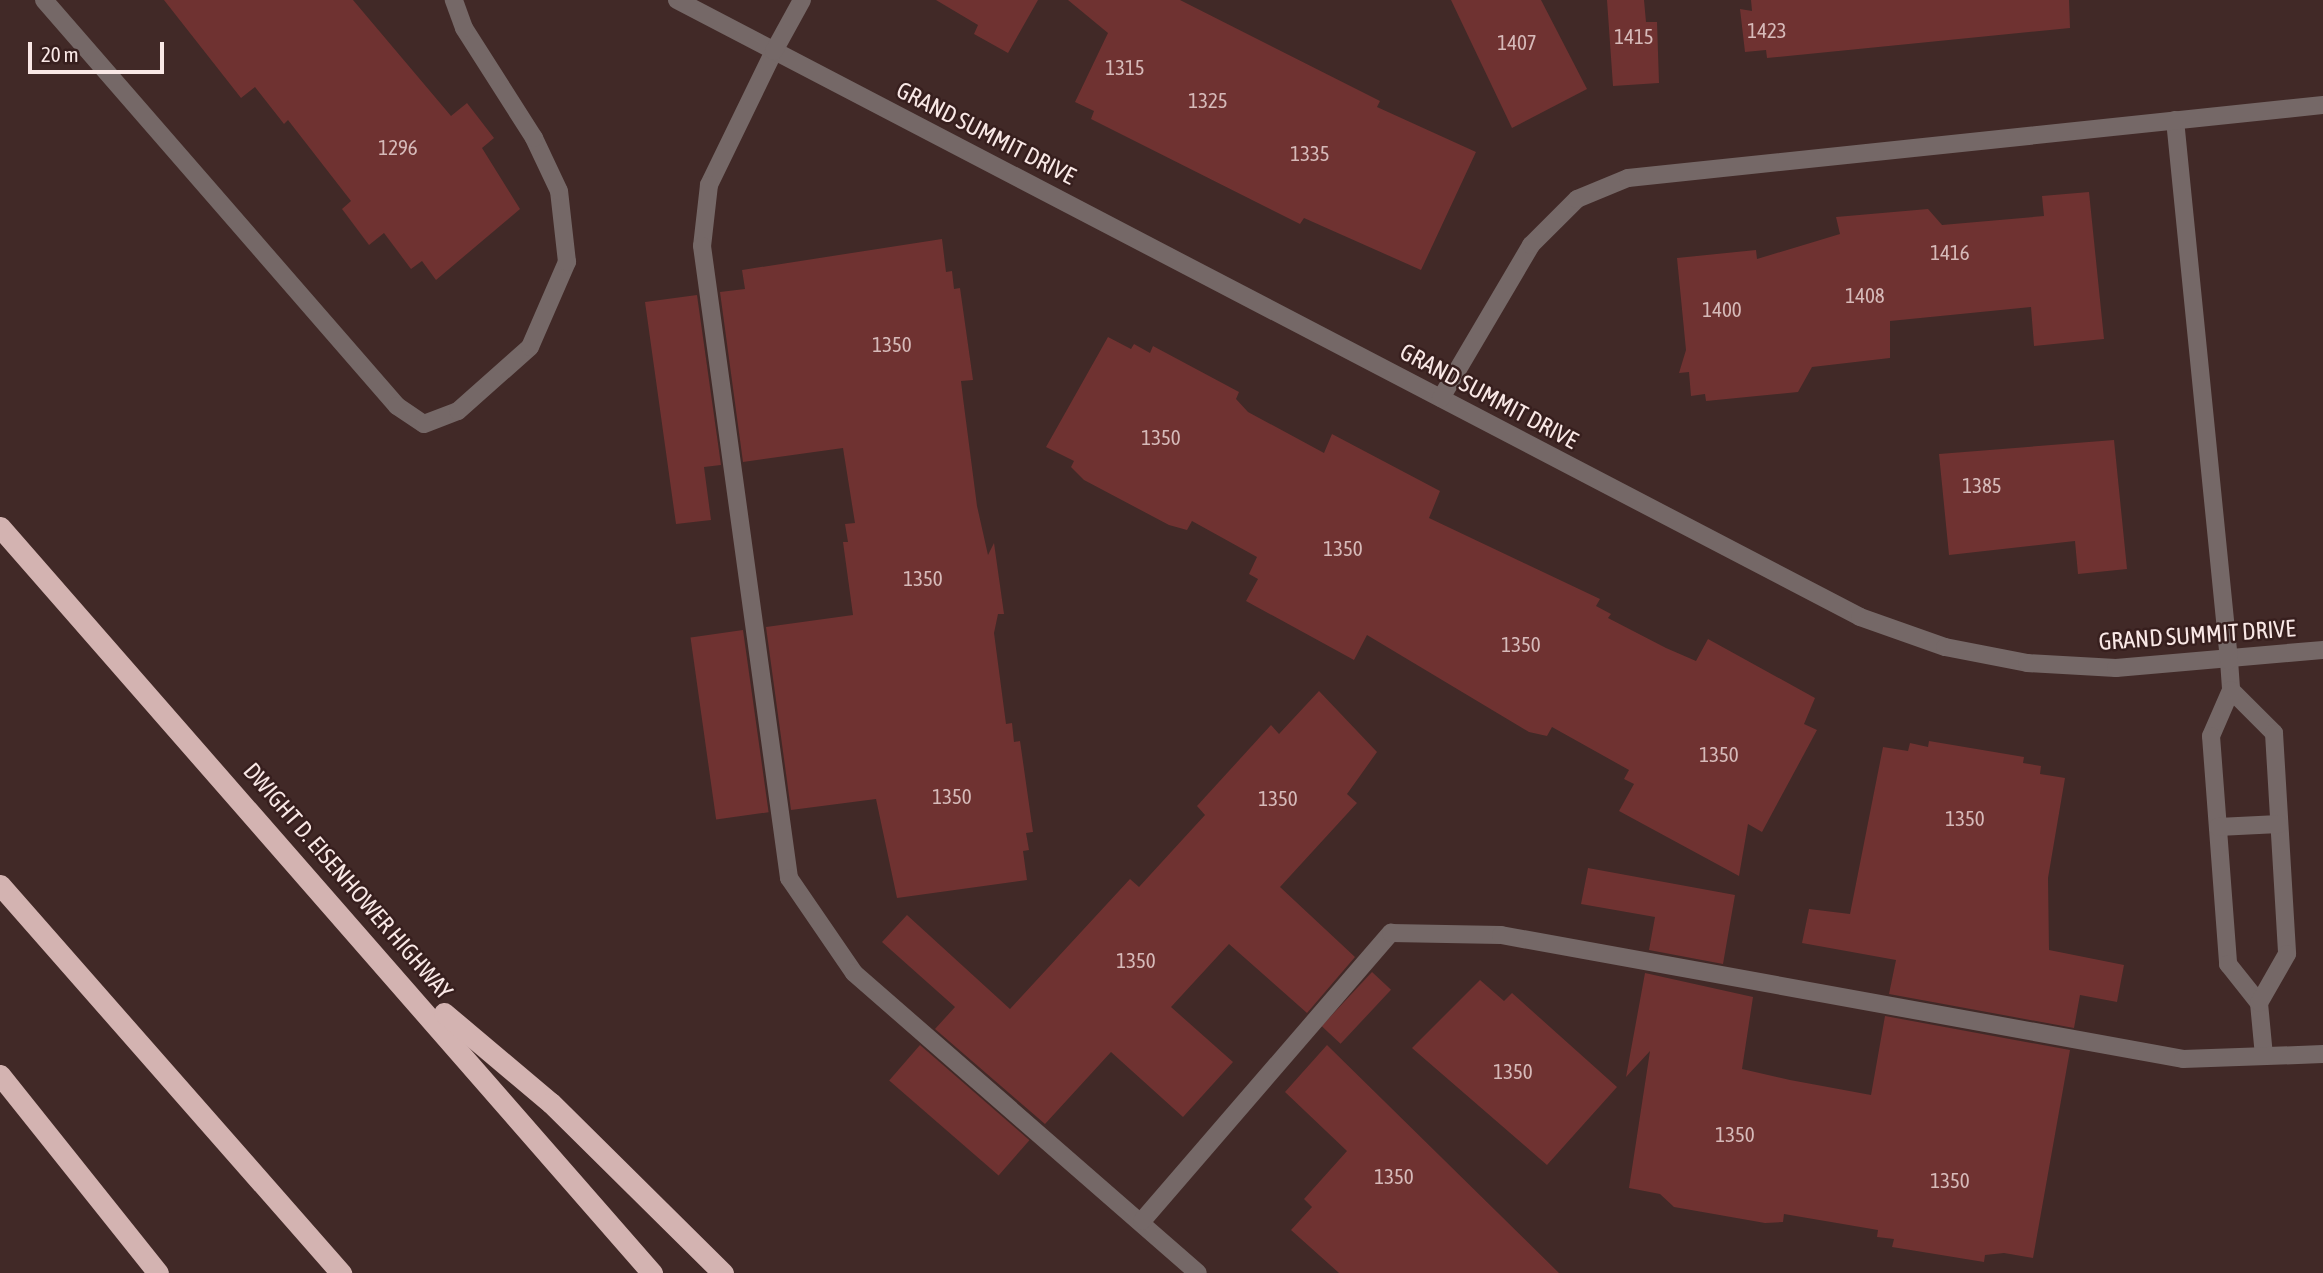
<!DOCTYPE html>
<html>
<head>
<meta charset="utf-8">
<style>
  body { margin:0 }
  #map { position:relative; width:2323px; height:1273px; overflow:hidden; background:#412927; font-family:"Asap Condensed",sans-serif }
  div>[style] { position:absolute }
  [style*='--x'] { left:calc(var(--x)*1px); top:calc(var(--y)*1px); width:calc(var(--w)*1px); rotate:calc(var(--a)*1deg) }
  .building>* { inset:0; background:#6f3231; transform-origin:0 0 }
  .service>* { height:18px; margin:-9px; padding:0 9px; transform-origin:9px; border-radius:9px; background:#756867 }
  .minor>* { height:18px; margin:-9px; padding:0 9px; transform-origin:9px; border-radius:9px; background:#756867 }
  .motorway>* { height:21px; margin:-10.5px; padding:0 10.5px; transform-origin:10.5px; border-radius:10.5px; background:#d3b3b1 }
  span { translate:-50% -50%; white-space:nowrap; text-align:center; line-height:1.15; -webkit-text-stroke:5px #371f1e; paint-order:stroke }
  .number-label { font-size:21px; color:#d6bab9 }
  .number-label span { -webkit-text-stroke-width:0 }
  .street-label { font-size:24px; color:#f9e8e6 }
  .scale { position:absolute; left:28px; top:42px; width:136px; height:32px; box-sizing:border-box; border:4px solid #f9e8e6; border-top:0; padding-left:9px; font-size:21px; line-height:24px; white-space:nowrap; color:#f9e8e6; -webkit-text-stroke:5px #371f1e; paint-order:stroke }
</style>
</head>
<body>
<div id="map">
  <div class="building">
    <i style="clip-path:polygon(164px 0,353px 0,451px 116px,467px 103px,494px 138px,482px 148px,520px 209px,436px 280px,422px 261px,411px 269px,384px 233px,369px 245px,342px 209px,351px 201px,288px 120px,284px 124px,255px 87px,241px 98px)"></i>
    <i style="clip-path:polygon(936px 0,1038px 0,1008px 53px,974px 34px,978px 25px)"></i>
    <i style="clip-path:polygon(1068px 0,1180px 0,1380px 101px,1377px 107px,1476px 152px,1421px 270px,1304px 218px,1300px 224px,1091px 119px,1094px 111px,1075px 102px,1108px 33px)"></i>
    <i style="clip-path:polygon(1451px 0,1541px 0,1587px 89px,1512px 128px)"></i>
    <i style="clip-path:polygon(1607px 0,1644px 0,1646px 22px,1657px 22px,1659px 83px,1613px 86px)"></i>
    <i style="clip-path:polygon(1751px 0,2069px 0,2070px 28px,1767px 58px,1766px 50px,1745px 52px,1740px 9px,1752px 11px)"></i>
    <i style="clip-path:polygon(2089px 192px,2104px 339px,2034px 346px,2031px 307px,1890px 321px,1890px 358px,1812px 367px,1798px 392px,1706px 401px,1705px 394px,1691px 396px,1689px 372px,1679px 373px,1686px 350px,1677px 258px,1756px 250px,1757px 259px,1840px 234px,1836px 217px,1928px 209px,1942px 225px,2044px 216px,2042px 196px)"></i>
    <i style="clip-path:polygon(942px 239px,946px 272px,952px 271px,954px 289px,960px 288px,973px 380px,961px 381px,963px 398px,977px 506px,988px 555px,994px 543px,1004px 614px,998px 614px,994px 633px,1006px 724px,1012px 723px,1014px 742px,1020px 741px,1033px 832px,1026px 833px,1029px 850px,1023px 851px,1027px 880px,897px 898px,876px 799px,791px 810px,766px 627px,853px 615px,843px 542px,848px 542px,845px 524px,855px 523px,843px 448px,743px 462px,720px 292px,745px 289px,742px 270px)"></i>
    <i style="clip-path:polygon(697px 295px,721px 465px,704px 467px,711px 520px,676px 524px,645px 302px)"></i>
    <i style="clip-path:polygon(1108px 337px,1131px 349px,1134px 344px,1150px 353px,1153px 346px,1239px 392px,1236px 399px,1248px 412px,1324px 453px,1332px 434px,1440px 491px,1429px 518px,1600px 599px,1596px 606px,1611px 614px,1608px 618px,1666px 648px,1696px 661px,1708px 639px,1815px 698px,1804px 724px,1817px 730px,1762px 832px,1748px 824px,1739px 876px,1619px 811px,1634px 784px,1624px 779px,1629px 770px,1552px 727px,1547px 736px,1529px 732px,1367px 635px,1354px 660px,1246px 601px,1258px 579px,1249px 574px,1257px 557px,1192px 521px,1187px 530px,1169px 525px,1084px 480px,1071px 467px,1074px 461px,1046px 447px)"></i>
    <i style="clip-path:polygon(2114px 440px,2127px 569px,2078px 574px,2075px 541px,1949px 555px,1939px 454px)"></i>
    <i style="left:743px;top:630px;width:184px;height:53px;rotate:82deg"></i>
    <i style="clip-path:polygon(1319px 691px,1377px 752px,1347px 794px,1357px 803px,1280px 887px,1355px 957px,1307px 1013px,1229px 944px,1171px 1007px,1233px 1062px,1183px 1117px,1111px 1052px,1045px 1124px,935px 1029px,955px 1007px,882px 942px,907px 915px,1010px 1009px,1130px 879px,1139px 887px,1205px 815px,1197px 806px,1271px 725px,1279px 734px)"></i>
    <i style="clip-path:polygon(1929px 741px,2024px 757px,2023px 763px,2041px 766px,2040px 774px,2065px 778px,2048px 878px,2049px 950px,2124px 965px,2117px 1002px,2080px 995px,2074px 1028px,1889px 994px,1896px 960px,1802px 943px,1809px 909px,1850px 914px,1883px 747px,1908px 751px,1910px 743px,1928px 747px)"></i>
    <i style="clip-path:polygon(1588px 868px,1735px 895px,1723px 964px,1649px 950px,1655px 917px,1581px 904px)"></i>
    <i style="left:1372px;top:972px;width:26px;height:74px;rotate:43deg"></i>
    <i style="clip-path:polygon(1645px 973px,1753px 997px,1742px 1069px,1790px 1080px,1871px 1095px,1885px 1016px,2070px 1050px,2033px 1258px,2004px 1253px,1985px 1255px,1984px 1262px,1892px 1247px,1894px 1239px,1877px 1237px,1878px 1230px,1784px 1214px,1783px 1222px,1765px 1223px,1674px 1207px,1660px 1194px,1629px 1188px,1650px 1051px,1626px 1077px)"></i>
    <i style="clip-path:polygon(1480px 980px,1504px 1001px,1512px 993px,1617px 1087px,1547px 1165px,1412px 1048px)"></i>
    <i style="left:920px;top:1045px;width:145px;height:47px;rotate:41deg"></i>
    <i style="clip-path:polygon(1327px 1045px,1559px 1273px,1339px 1273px,1291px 1230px,1312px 1207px,1304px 1199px,1347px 1151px,1285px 1092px)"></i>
  </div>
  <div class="service">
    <i style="--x:44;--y:0;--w:538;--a:48.99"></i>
    <i style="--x:397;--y:406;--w:32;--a:34"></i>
    <i style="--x:424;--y:424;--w:36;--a:-21"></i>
    <i style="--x:458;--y:411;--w:96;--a:-41.6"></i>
    <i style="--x:530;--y:347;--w:93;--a:-66.5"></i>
    <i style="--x:567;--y:262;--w:71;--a:-96.4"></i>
    <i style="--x:559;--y:191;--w:59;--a:-115.3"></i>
    <i style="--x:534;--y:138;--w:130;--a:-122.5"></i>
    <i style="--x:464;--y:28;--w:30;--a:-110"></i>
    <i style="--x:774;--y:51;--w:149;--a:115.9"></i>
    <i style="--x:709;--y:185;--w:61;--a:96.5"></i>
    <i style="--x:702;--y:246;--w:638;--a:82.16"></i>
    <i style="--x:789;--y:878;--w:115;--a:55.6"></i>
    <i style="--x:854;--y:973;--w:456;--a:41.1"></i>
    <i style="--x:2229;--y:660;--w:30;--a:86"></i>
    <i style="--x:2231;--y:690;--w:50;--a:113.5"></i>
    <i style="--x:2211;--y:736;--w:229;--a:85.7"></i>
    <i style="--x:2228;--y:964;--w:50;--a:51.5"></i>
    <i style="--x:2259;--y:1003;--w:53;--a:84.6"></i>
    <i style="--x:2231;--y:690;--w:61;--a:45"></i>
    <i style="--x:2274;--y:733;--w:221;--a:86.6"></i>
    <i style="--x:2287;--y:954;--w:56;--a:119.7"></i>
    <i style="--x:2218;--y:827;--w:61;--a:-2.8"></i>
    <i style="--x:1142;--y:1221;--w:381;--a:-49.2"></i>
    <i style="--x:1391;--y:933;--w:110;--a:1"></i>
    <i style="--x:1501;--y:935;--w:693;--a:10.3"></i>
    <i style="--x:2183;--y:1059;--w:140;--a:-2"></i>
  </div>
  <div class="minor">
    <i style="--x:677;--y:0;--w:1334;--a:27.54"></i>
    <i style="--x:1860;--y:617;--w:90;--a:19.4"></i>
    <i style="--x:1945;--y:647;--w:84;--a:11"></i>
    <i style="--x:2027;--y:663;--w:89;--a:3.2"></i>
    <i style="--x:2116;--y:668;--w:208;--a:-5"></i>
    <i style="--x:774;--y:51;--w:58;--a:-61.2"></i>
    <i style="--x:2175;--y:120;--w:543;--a:84.29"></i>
    <i style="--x:1441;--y:398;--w:178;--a:-59.5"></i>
    <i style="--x:1531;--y:245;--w:65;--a:-45"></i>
    <i style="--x:1577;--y:199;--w:55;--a:-22.4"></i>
    <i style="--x:1628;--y:178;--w:699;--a:-6"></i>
  </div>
  <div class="motorway">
    <i style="--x:0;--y:527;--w:991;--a:48.85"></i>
    <i style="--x:0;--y:885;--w:517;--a:48.69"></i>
    <i style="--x:444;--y:1013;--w:140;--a:40.1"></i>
    <i style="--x:551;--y:1103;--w:242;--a:44.7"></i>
    <i style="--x:0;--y:1075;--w:253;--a:51.4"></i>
  </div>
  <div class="number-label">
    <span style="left:1767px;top:30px">1423</span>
    <span style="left:1634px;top:36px">1415</span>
    <span style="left:1517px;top:42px">1407</span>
    <span style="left:1125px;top:67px">1315</span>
    <span style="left:1208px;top:100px">1325</span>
    <span style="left:398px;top:147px">1296</span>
    <span style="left:1310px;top:153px">1335</span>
    <span style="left:1950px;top:252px">1416</span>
    <span style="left:1865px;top:295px">1408</span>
    <span style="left:1722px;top:309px">1400</span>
    <span style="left:892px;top:344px">1350</span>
    <span style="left:1161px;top:437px">1350</span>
    <span style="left:1982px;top:485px">1385</span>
    <span style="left:1343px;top:548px">1350</span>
    <span style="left:923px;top:578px">1350</span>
    <span style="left:1521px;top:644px">1350</span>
    <span style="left:1719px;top:754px">1350</span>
    <span style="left:952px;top:796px">1350</span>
    <span style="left:1278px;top:798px">1350</span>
    <span style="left:1965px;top:818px">1350</span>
    <span style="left:1136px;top:960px">1350</span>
    <span style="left:1513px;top:1071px">1350</span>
    <span style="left:1735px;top:1134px">1350</span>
    <span style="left:1394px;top:1176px">1350</span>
    <span style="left:1950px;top:1180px">1350</span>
  </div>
  <div class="street-label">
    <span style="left:986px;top:133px;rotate:27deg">GRAND SUMMIT DRIVE</span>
    <span style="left:1489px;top:396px;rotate:28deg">GRAND SUMMIT DRIVE</span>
    <span style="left:2197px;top:635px;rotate:-4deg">GRAND SUMMIT DRIVE</span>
    <span style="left:348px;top:881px;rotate:49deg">DWIGHT D. EISENHOWER HIGHWAY</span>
  </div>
  <div class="scale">20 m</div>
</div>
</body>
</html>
